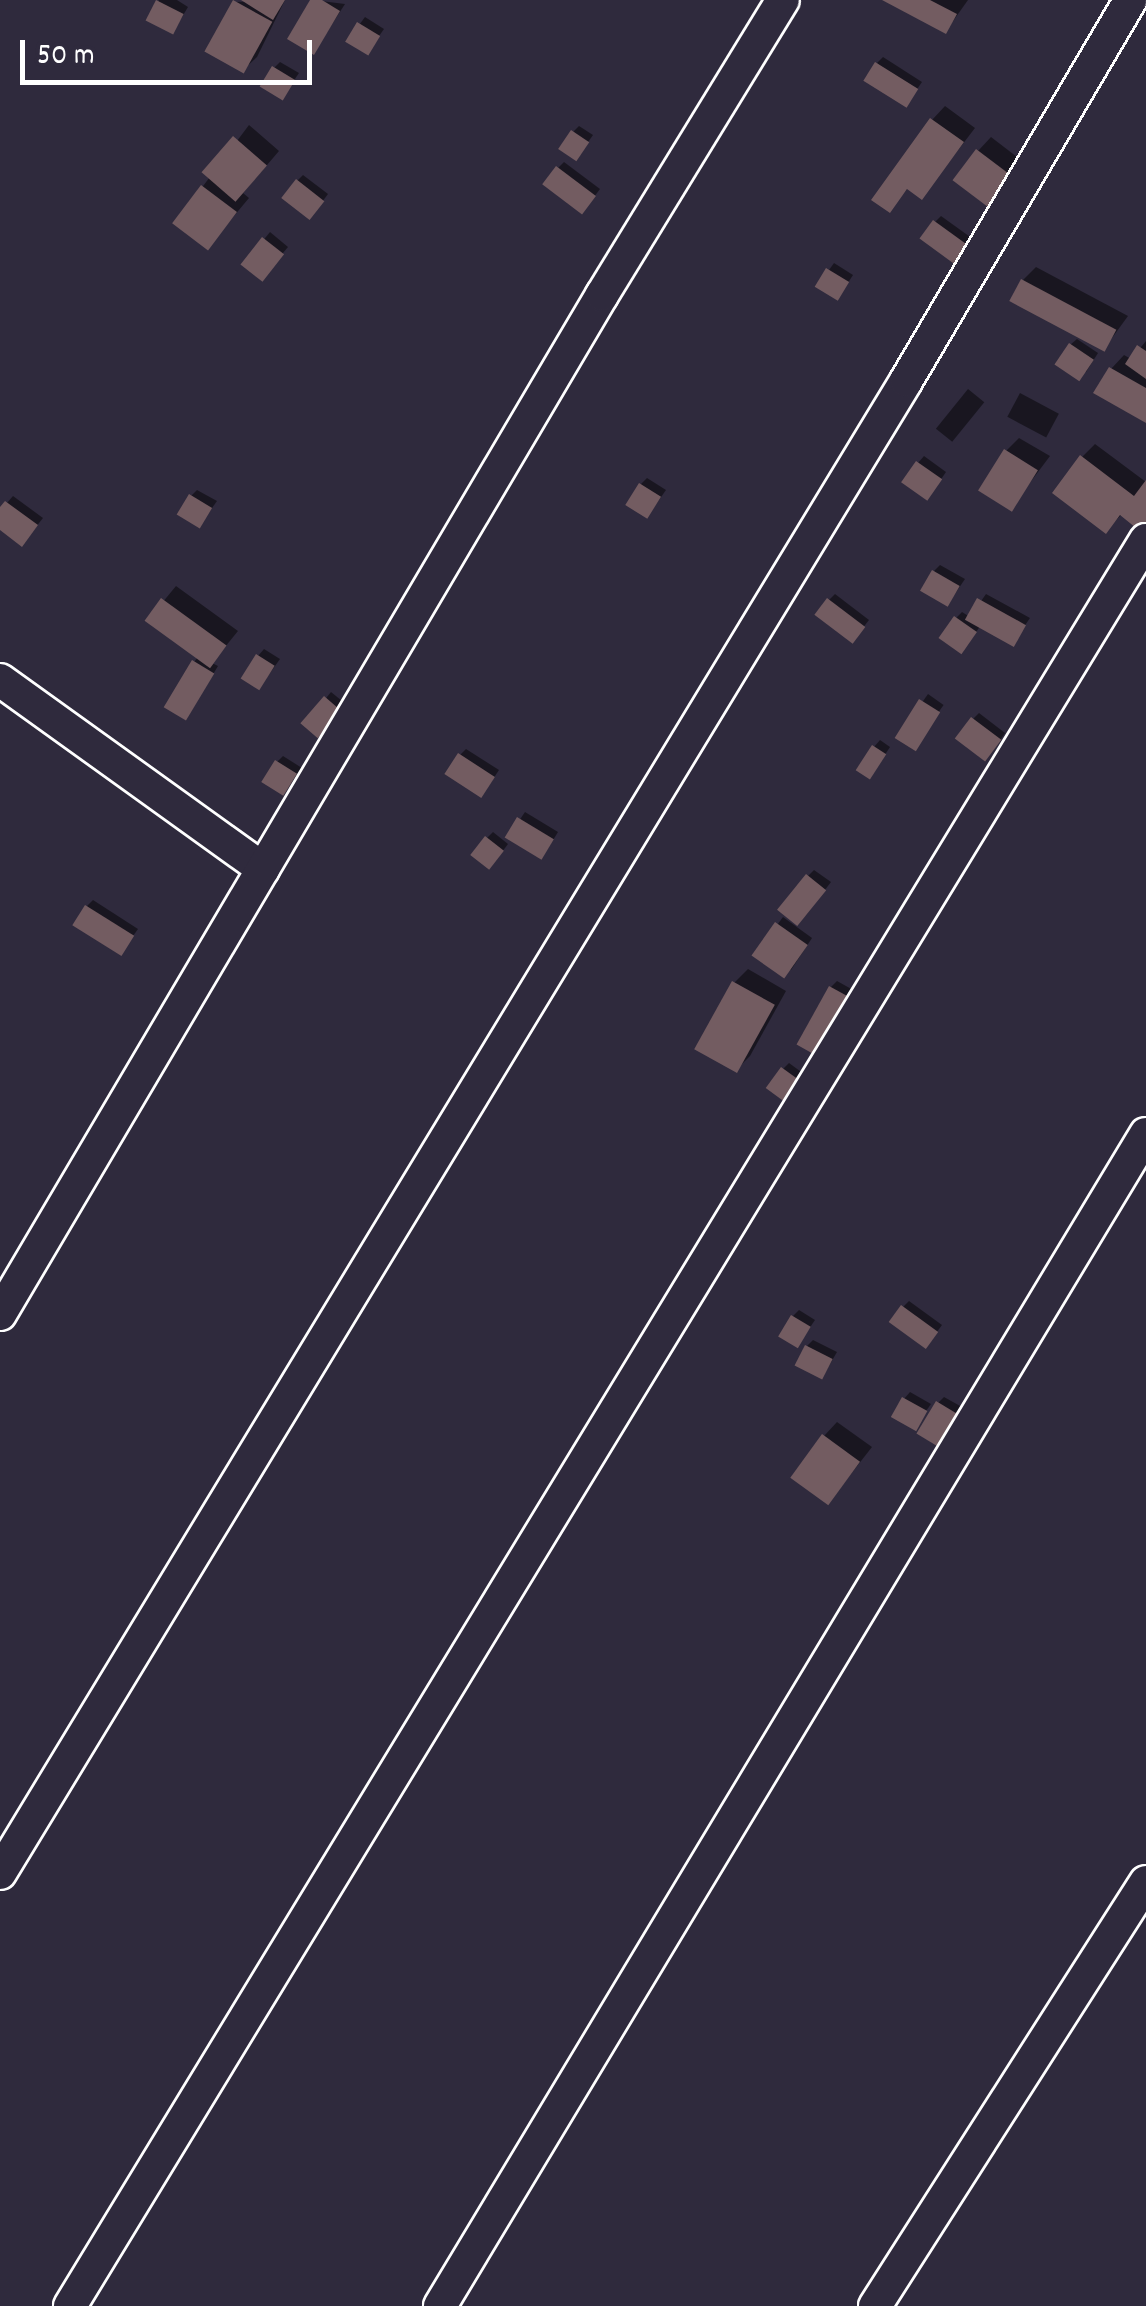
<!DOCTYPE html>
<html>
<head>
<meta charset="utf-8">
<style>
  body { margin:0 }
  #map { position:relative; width:1146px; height:2306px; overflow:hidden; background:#2f2a3d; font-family:Dekko,sans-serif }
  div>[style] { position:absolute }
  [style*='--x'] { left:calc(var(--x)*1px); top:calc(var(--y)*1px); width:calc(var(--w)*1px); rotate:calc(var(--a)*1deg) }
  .shadow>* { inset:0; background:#0007; transform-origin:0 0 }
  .building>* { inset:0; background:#735c61; transform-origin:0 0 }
  .roads { filter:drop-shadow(2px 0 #fff) drop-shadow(-2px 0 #fff) drop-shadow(0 2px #fff) drop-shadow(0 -2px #fff) }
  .minor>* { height:32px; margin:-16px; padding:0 16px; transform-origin:16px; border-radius:16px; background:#2f2a3d }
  span { translate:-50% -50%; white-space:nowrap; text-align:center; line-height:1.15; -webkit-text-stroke:9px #2f2a3d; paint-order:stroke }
  .scale { position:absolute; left:20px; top:40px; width:292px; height:45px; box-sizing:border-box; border:5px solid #fff; border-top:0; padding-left:12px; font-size:30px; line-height:35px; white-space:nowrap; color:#fff; -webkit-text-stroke:8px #2f2a3d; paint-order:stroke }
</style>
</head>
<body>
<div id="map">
  <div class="shadow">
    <i style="clip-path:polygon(159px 0,177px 0,188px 7px,176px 27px,148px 19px)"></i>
    <i style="clip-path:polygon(285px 0,257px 57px,243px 70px,235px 2px)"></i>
    <i style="clip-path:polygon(313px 0,345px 4px,314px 52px)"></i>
    <i style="clip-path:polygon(887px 0,968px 0,946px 31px)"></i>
    <i style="clip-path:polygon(365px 17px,384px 29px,372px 46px,348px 40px)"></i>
    <i style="clip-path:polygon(883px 57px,922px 82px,911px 98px,877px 63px)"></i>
    <i style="clip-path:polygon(280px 62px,299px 73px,282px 98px,274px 68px)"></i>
    <i style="clip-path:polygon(945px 106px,975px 128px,922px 197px,909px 187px,889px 210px,932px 120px)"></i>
    <i style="clip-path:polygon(249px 125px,279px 151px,243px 193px,249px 198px,208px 247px,176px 222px)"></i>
    <i style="clip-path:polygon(579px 126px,593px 135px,577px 158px,573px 132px)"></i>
    <i style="clip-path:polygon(991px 137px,1026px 164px,992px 206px,978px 151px)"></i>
    <i style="clip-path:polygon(564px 162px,600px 189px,588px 205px,558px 168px)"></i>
    <i style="clip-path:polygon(303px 175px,328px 194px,316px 210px,297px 181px)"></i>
    <i style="clip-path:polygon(941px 216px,973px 239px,961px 256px,935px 222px)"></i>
    <i style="clip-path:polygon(270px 232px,288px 247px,267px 272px,244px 264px)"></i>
    <i style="clip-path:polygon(834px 263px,853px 275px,842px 292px,817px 287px)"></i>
    <i style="clip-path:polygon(1036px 267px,1128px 316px,1104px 349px,1023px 280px)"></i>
    <i style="clip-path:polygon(1077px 339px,1098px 353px,1086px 372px,1070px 345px)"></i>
    <i style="clip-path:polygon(1146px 341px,1146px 419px,1111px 369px,1124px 355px,1131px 359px)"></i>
    <i style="left:968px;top:389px;width:21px;height:51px;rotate:39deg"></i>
    <i style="left:1020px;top:393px;width:44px;height:27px;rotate:28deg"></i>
    <i style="clip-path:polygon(1019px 438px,1050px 456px,1011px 508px,1006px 451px)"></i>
    <i style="clip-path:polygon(1095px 444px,1146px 482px,1146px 524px,1122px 514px,1106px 531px,1082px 457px)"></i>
    <i style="clip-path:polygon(924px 456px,946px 472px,933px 491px,918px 463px)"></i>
    <i style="clip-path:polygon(647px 478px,666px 490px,647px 517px,641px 484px)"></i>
    <i style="clip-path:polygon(197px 490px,217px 501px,200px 525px,191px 496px)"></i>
    <i style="clip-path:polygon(13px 496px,43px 518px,28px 537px,0 527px,0 511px)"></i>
    <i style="clip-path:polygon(940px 565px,965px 579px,948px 604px,934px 571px)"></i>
    <i style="clip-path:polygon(176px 586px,238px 631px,212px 663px,218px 666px,191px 711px,194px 662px,198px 657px,148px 620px)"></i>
    <i style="clip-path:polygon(835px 594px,869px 620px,858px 634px,829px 600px)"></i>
    <i style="clip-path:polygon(986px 594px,1030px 618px,1013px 643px,981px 625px,967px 645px,956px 618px,962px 612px,970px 617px)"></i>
    <i style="clip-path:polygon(264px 649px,280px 659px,260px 687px,258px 656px)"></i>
    <i style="left:331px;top:692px;width:19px;height:40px;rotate:39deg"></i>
    <i style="left:928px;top:694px;width:19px;height:52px;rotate:35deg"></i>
    <i style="clip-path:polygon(979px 713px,1005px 733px,991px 753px,973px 719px)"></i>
    <i style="clip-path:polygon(880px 740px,890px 747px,875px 770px,874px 747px)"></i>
    <i style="clip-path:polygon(466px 749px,499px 770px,487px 788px,460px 755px)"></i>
    <i style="clip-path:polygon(283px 756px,302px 768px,284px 793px,277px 762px)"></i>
    <i style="clip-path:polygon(525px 812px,558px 832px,547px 850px,508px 837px)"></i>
    <i style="clip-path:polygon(493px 832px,508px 844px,496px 860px,487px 838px)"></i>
    <i style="clip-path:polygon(814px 870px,831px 882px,805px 916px,808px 876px)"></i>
    <i style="clip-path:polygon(93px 900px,138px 929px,121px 953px,87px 906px)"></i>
    <i style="clip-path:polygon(783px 917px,812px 938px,791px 970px,755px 955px)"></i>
    <i style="clip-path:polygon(748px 969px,786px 991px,750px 1056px,737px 1069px,734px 983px)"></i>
    <i style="clip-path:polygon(837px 981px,855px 991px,824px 1047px,831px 987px)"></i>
    <i style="clip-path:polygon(789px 1063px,804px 1074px,790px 1093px,783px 1069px)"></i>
    <i style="clip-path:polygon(909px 1301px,942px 1325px,931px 1340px,903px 1307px)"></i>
    <i style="clip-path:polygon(799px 1310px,815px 1320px,798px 1345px,793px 1316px)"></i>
    <i style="clip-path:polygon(813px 1340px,837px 1352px,823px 1376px,807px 1346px)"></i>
    <i style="clip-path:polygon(910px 1392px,931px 1404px,914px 1428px,904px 1399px)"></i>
    <i style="clip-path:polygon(944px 1397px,962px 1407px,938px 1444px,938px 1403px)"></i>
    <i style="clip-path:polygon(837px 1422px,872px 1447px,829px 1502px,824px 1436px)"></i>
  </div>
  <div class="building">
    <i style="left:156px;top:0;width:31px;height:23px;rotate:27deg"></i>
    <i style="left:233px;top:0;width:45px;height:59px;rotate:29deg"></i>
    <i style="clip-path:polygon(241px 0,285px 0,273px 20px)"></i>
    <i style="clip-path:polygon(310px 0,322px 0,340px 11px,314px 55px,287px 39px)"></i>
    <i style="clip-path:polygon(882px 0,930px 0,957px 14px,946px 34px)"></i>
    <i style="left:357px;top:22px;width:27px;height:23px;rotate:31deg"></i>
    <i style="left:875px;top:62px;width:51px;height:22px;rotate:32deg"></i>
    <i style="left:272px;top:66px;width:27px;height:24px;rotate:31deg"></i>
    <i style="clip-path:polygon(930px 118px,964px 142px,922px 200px,907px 189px,890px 213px,871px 200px)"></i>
    <i style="left:571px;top:130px;width:22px;height:23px;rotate:34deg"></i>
    <i style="left:233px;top:136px;width:45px;height:48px;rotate:41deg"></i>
    <i style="left:976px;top:149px;width:49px;height:39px;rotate:37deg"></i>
    <i style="left:556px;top:166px;width:50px;height:23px;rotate:37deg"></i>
    <i style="left:296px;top:179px;width:36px;height:24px;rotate:38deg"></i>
    <i style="left:201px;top:185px;width:45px;height:48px;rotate:37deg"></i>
    <i style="left:933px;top:220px;width:44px;height:23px;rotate:36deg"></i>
    <i style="left:262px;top:237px;width:28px;height:35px;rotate:38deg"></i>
    <i style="left:826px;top:268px;width:27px;height:22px;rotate:31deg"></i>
    <i style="left:1021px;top:279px;width:108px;height:25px;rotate:28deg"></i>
    <i style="left:1069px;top:343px;width:30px;height:26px;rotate:34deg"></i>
    <i style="clip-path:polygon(1137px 345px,1146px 351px,1146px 379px,1125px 364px)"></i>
    <i style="clip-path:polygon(1109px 367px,1146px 388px,1146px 423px,1093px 393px)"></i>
    <i style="left:1004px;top:449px;width:40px;height:49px;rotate:32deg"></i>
    <i style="clip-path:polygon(1080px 455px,1134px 496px,1146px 480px,1146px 525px,1141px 532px,1120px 515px,1106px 534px,1052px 493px)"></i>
    <i style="left:916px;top:461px;width:32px;height:26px;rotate:35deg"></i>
    <i style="left:639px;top:483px;width:26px;height:26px;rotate:32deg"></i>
    <i style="left:189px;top:494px;width:27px;height:24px;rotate:31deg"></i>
    <i style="clip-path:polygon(5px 501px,38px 525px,22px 547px,0 530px,0 507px)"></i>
    <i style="left:932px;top:570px;width:32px;height:24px;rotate:30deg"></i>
    <i style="left:161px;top:598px;width:81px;height:28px;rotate:36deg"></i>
    <i style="left:827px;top:598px;width:48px;height:21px;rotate:37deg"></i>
    <i style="left:977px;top:598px;width:56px;height:25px;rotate:29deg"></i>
    <i style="left:954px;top:616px;width:28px;height:27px;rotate:35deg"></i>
    <i style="left:256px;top:654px;width:22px;height:29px;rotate:32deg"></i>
    <i style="left:192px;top:660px;width:26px;height:55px;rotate:31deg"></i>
    <i style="left:324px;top:696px;width:23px;height:36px;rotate:41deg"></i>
    <i style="left:919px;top:699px;width:25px;height:46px;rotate:32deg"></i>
    <i style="left:971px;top:717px;width:38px;height:27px;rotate:37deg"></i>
    <i style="left:872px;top:745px;width:17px;height:30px;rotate:33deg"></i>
    <i style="left:458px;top:753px;width:44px;height:25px;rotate:33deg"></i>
    <i style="left:275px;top:760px;width:26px;height:26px;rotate:32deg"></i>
    <i style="left:517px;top:817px;width:43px;height:24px;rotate:31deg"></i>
    <i style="left:485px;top:836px;width:24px;height:24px;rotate:38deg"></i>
    <i style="left:806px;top:874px;width:26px;height:46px;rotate:39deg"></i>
    <i style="left:85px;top:905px;width:58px;height:24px;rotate:32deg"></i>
    <i style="left:775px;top:922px;width:40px;height:41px;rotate:35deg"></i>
    <i style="left:732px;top:981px;width:49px;height:78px;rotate:29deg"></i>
    <i style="left:829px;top:986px;width:25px;height:67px;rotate:29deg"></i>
    <i style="left:781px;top:1067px;width:24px;height:26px;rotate:36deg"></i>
    <i style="left:901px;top:1305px;width:46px;height:21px;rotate:36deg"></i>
    <i style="left:791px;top:1315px;width:23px;height:25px;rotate:31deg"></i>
    <i style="left:805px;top:1345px;width:31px;height:23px;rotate:27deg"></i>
    <i style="left:902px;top:1397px;width:29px;height:23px;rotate:29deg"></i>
    <i style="left:936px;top:1401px;width:26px;height:38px;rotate:31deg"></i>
    <i style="left:822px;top:1434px;width:47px;height:54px;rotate:36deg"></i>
  </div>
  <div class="roads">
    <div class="minor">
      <i style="--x:0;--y:680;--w:324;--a:35.7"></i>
      <i style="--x:0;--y:1314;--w:1184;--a:-59.43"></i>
      <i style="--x:602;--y:295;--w:346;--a:-58.5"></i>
      <i style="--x:0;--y:1873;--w:1746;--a:-58.73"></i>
      <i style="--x:906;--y:381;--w:442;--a:-59.5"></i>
      <i style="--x:70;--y:2306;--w:2068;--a:-58.65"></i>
      <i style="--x:440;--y:2306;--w:1368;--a:-58.94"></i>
      <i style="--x:875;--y:2306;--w:503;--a:-57.42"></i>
    </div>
  </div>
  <div class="scale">50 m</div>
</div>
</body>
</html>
